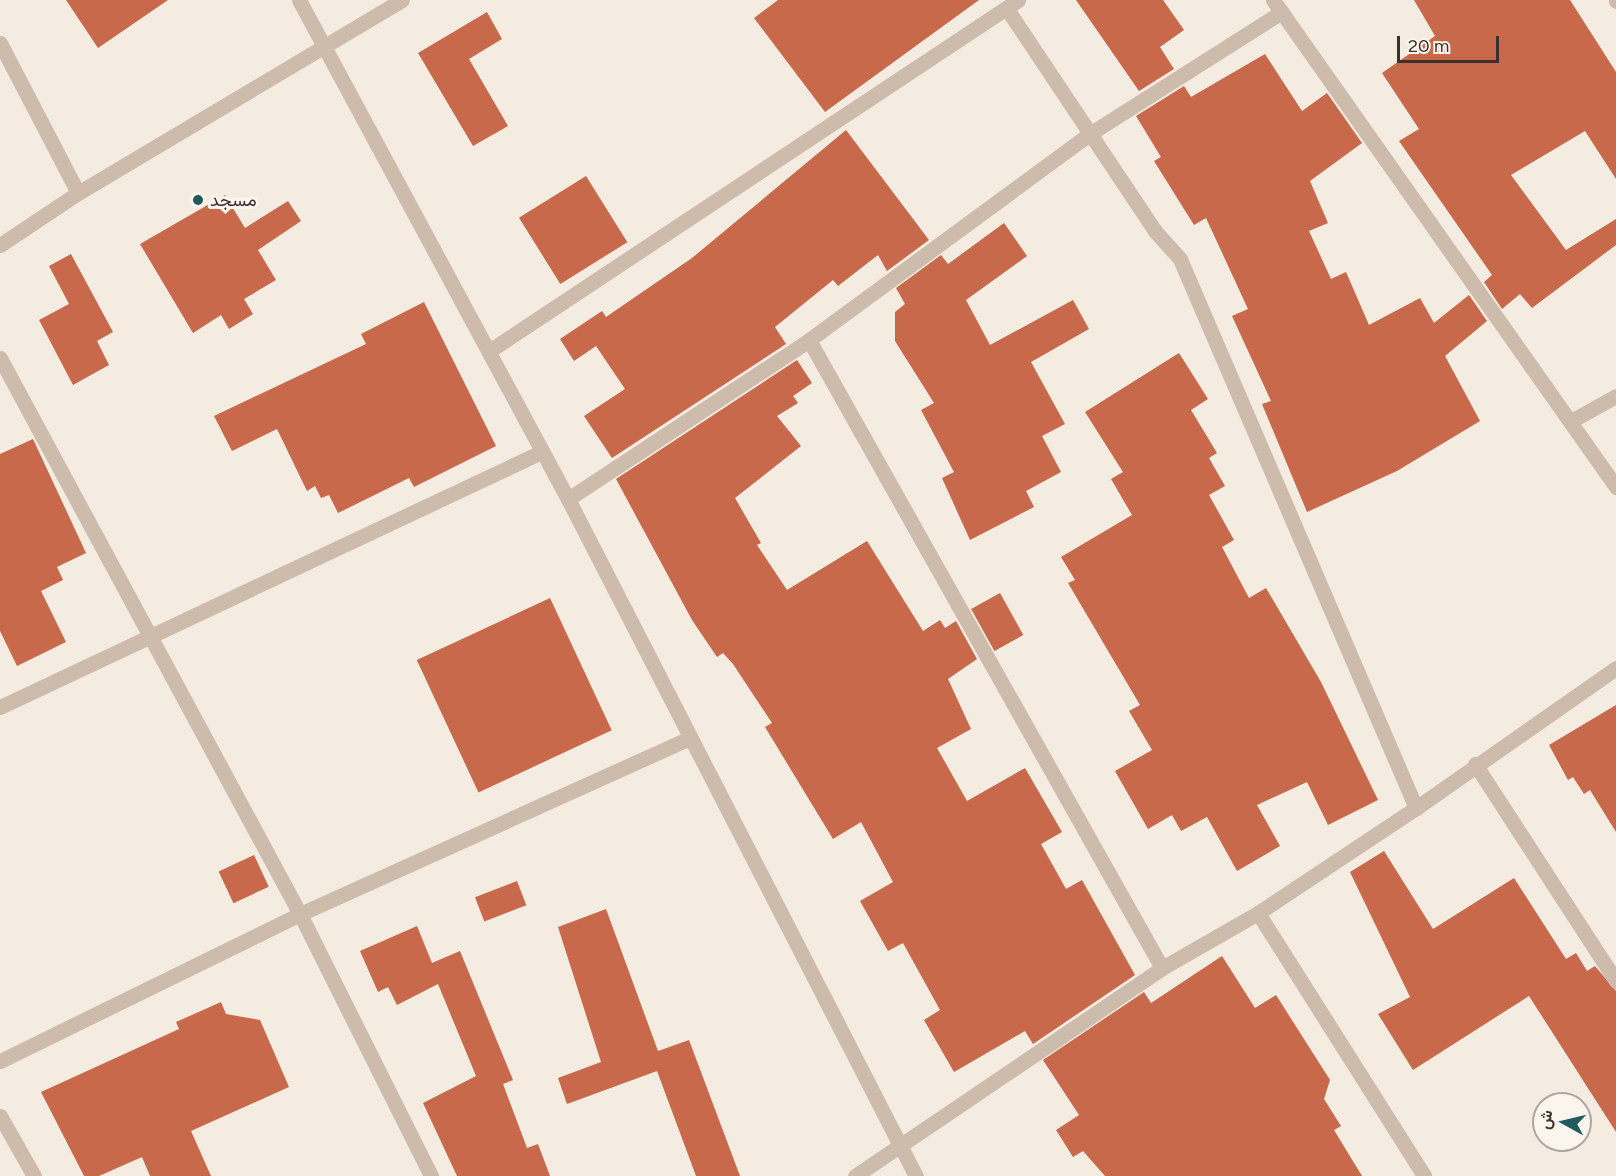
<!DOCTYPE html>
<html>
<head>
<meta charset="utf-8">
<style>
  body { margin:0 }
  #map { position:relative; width:1616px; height:1176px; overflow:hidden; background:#f4ebe1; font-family:Figtree,Vazirmatn,sans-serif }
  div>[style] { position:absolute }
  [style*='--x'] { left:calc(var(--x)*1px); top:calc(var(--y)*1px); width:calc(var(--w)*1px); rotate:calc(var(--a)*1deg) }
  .building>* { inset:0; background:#c8694b; transform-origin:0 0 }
  .street>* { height:15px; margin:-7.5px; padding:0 7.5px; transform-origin:7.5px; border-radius:7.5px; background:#cdbbac }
  .dots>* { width:16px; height:16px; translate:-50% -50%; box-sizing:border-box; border:3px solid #fbf5ee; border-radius:50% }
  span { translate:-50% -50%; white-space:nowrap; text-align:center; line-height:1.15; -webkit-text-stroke:6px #fbf5ee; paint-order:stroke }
  .poi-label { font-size:18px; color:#3b302b }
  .left { translate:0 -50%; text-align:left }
  .north { position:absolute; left:1532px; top:1092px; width:60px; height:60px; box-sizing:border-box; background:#fbf5ee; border:2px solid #aea6a0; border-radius:50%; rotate:278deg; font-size:16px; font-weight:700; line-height:24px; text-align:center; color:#3b302b }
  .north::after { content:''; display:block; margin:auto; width:21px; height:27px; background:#1f5a5e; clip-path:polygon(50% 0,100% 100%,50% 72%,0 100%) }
  .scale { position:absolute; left:1397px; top:36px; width:102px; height:27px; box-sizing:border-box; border:3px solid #3b302b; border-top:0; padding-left:8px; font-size:18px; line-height:21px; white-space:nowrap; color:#3b302b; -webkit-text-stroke:4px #fbf5ee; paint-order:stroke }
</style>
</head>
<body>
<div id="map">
  <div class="building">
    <i style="clip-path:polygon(66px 0,168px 0,98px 48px)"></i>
    <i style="clip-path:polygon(778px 0,979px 0,825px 112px,754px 18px)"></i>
    <i style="clip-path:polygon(1076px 0,1163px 0,1184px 30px,1160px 47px,1174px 69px,1139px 91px)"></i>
    <i style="clip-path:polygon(1414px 0,1570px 0,1616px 72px,1616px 179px,1585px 131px,1511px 175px,1566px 250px,1616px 219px,1616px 245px,1532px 308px,1520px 294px,1502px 309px,1484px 282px,1492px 275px,1399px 141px,1419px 129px,1382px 73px,1435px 36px)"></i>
    <i style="clip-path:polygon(487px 12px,502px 39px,469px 59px,508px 126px,473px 146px,418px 53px)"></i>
    <i style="clip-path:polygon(1265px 54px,1302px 111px,1327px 93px,1362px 143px,1310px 181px,1328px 223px,1309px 231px,1331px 279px,1346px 272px,1369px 325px,1420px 298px,1434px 323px,1469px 295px,1487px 321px,1445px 356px,1480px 421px,1397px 471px,1307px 512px,1262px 404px,1271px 401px,1232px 316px,1248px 309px,1206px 218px,1194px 225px,1154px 161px,1161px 157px,1136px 116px,1184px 86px,1191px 97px)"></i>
    <i style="clip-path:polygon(846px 130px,929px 240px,887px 271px,878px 255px,838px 286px,833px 280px,775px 327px,786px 344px,612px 458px,584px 416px,625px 389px,596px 346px,574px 361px,560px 339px,602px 311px,606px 317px,692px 258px)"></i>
    <i style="left:586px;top:176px;width:78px;height:79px;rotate:58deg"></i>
    <i style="clip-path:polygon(225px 195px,245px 228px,288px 201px,301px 221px,258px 250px,276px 280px,244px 299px,253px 314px,229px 329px,221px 315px,193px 333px,140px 244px)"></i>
    <i style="clip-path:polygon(1004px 223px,1027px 256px,966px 300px,990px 345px,1073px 300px,1089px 329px,1031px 362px,1065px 424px,1042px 436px,1061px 472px,1026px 491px,1034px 507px,970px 540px,942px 478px,954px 472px,921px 410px,934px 403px,895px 341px,895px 312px,905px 304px,896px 288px,941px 255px,948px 264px)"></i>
    <i style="clip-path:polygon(71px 254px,113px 332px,97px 341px,109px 365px,73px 385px,39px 320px,69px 304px,49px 266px)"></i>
    <i style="clip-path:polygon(424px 302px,496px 446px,414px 487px,409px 478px,338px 513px,329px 495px,321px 498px,315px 486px,307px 491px,277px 429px,232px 451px,214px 416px,366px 344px,361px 334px)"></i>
    <i style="clip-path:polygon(1179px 353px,1208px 399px,1191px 410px,1217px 453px,1209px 458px,1225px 486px,1209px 495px,1234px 540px,1222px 547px,1249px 598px,1266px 588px,1321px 682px,1378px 800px,1328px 825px,1307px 782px,1257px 805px,1280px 846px,1237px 871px,1207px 817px,1181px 831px,1172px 815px,1148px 829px,1115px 771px,1152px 750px,1129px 711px,1140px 705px,1068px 583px,1075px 580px,1061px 557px,1132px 515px,1111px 479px,1123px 472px,1085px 412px)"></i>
    <i style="clip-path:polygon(797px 360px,812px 383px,793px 396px,798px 403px,777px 416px,801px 446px,735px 498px,761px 543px,757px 545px,787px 590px,867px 541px,923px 631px,940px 620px,945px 628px,956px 621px,977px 659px,948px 679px,971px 729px,937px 748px,967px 801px,1025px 768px,1062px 832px,1041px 844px,1066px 889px,1082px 880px,1135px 975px,1033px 1044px,1025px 1031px,954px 1072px,924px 1020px,940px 1010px,903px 943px,888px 951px,860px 901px,893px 882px,861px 822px,833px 839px,765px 727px,772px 723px,733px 664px,723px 653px,717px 657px,692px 620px,616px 479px)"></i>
    <i style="clip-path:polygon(33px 439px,86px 553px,57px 567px,63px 580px,41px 591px,66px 642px,17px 666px,0 631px,0 454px)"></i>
    <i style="left:1000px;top:593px;width:48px;height:33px;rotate:61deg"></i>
    <i style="left:550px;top:598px;width:146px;height:147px;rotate:65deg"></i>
    <i style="clip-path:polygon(1616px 705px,1616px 832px,1590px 790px,1584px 794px,1573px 777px,1568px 780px,1549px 745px)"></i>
    <i style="clip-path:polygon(1384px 851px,1433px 929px,1514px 878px,1566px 959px,1576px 953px,1587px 971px,1595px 966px,1616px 991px,1616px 1132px,1529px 996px,1413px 1070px,1378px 1014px,1410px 997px,1350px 872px)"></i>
    <i style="left:254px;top:855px;width:35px;height:39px;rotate:65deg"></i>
    <i style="left:517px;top:881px;width:26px;height:45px;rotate:69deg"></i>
    <i style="clip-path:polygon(606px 909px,658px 1051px,689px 1040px,740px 1176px,696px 1176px,657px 1071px,567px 1104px,558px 1078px,601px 1062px,558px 927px)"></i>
    <i style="clip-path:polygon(417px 926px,432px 963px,460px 951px,513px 1080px,503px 1084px,527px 1148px,538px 1144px,550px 1176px,457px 1176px,423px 1103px,476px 1076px,438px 984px,397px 1005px,388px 987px,378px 992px,360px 951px)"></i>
    <i style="clip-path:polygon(1222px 956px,1255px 1008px,1276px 995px,1330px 1080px,1324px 1099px,1341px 1126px,1334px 1130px,1362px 1176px,1105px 1176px,1083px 1151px,1073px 1157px,1056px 1130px,1079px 1115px,1043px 1060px,1144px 992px,1151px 1003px)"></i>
    <i style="clip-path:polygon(221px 1002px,226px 1014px,260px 1020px,289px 1087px,191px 1131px,211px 1176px,150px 1176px,142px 1157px,99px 1176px,84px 1176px,41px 1092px,179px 1029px,176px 1022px)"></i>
  </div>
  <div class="street">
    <i style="--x:299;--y:0;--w:567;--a:61.67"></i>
    <i style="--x:568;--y:499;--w:761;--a:62.8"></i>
    <i style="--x:1273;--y:0;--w:596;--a:54.84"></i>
    <i style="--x:1616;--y:0;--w:1;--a:90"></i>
    <i style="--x:1007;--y:9;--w:267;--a:56.3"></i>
    <i style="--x:1155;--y:231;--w:38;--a:48"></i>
    <i style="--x:1180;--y:259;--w:598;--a:66.74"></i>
    <i style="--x:0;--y:43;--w:169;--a:62.5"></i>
    <i style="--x:0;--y:245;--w:94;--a:-33.7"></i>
    <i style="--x:78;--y:193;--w:377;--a:-30.8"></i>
    <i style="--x:809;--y:340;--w:720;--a:60.66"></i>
    <i style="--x:489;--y:351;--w:635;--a:-33.56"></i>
    <i style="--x:0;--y:358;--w:632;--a:61.65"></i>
    <i style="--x:300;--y:914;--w:293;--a:63.4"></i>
    <i style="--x:1571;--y:421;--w:51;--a:-29.1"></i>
    <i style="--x:568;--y:499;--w:289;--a:-33.4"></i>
    <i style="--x:809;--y:340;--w:350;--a:-36.3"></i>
    <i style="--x:1091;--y:133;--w:226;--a:-32.4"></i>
    <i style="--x:0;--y:707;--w:596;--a:-25.23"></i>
    <i style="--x:1475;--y:764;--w:259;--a:57"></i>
    <i style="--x:1258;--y:913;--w:311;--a:57.7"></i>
    <i style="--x:0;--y:1061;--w:334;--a:-26.1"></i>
    <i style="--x:300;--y:914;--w:428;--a:-24.3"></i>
    <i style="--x:0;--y:1116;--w:69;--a:60.5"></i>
    <i style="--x:855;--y:1176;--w:371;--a:-34.1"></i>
    <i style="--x:1162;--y:968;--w:111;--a:-29.8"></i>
    <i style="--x:1258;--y:913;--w:190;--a:-33.6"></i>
    <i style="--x:1416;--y:808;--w:244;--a:-35"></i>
  </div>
  <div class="dots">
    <i style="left:198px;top:200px;background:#1f5a5e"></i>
  </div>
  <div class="poi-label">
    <span class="left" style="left:210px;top:200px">مسجد</span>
  </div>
  <div class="north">ش</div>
  <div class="scale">20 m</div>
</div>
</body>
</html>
